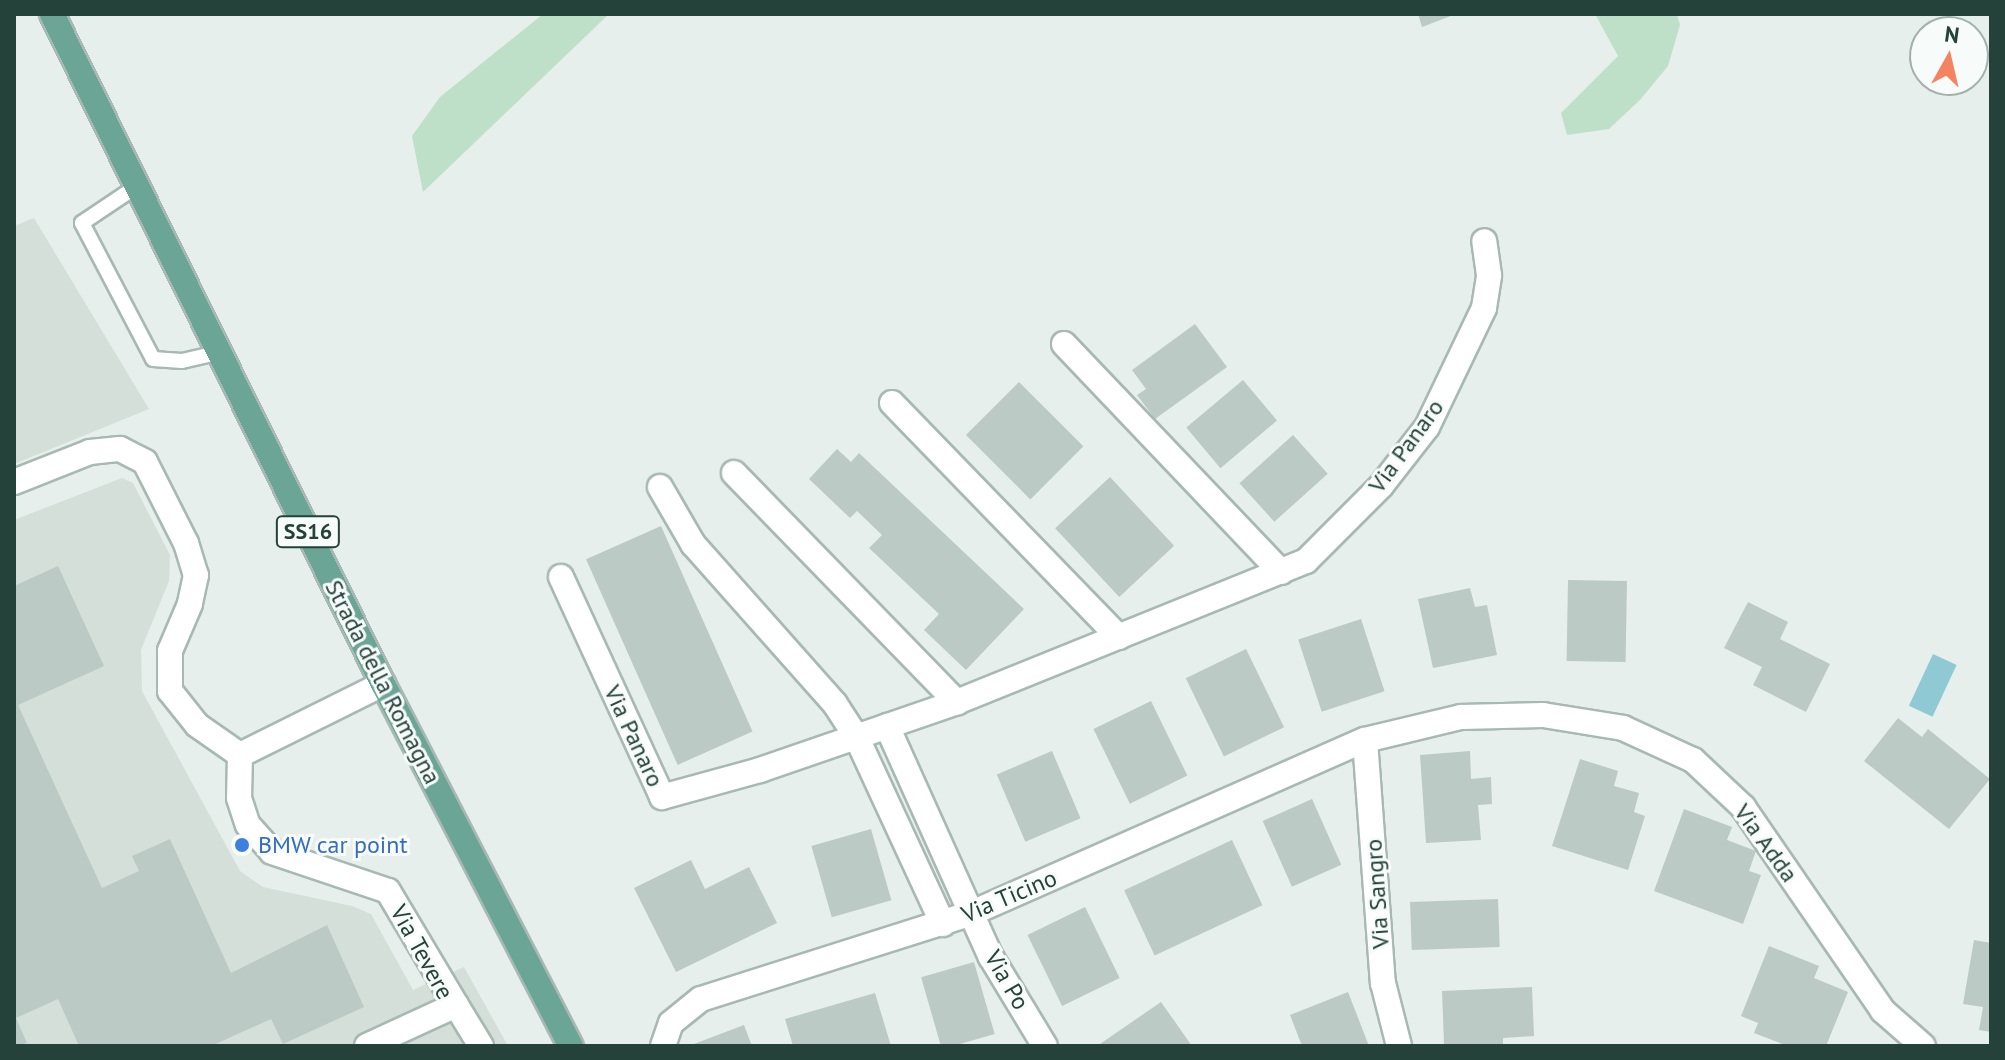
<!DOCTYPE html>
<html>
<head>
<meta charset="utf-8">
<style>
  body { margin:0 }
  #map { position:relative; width:2005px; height:1060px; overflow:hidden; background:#e6efeb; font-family:"PT Sans",sans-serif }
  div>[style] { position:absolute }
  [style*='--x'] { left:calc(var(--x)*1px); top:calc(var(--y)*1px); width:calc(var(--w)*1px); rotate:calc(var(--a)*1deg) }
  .built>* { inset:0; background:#d4dfda }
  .green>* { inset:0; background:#bfe0c8 }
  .water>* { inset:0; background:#8ec9d4; transform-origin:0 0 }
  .building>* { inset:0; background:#bbcac4; transform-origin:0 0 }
  .roads { filter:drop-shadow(2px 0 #a8b8b2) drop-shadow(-2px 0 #a8b8b2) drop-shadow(0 2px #a8b8b2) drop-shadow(0 -2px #a8b8b2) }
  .lane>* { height:14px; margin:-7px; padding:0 7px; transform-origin:7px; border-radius:7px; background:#fff }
  .street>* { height:24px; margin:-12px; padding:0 12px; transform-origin:12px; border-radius:12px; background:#fff }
  .primary>* { height:24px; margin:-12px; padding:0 12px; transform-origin:12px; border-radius:12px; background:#6aa596 }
  .dots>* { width:22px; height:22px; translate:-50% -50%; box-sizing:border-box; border:4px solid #f7fbf9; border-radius:50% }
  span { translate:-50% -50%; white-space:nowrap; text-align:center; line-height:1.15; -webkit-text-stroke:6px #f7fbf9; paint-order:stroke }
  .shield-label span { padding:2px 6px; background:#f7fbf9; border:2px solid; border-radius:6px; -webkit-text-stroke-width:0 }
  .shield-label { font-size:22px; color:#24423a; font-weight:700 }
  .street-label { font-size:24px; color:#24423a }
  .shop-label { font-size:24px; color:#366cbe }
  .left { translate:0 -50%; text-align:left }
  .frame { position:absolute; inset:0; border:16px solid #24423a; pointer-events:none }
  .north { position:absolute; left:1909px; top:16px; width:80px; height:80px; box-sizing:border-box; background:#f7fbf9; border:2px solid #a3b1ad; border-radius:50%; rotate:8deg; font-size:22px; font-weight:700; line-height:32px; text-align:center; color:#24423a }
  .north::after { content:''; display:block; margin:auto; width:28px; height:36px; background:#f4845f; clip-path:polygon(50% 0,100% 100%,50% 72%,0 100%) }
</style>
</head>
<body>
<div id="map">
  <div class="built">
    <i style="clip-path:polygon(34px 218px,149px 409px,14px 464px,14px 226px)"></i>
    <i style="clip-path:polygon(122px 478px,133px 483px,170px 555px,169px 581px,141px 650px,142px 691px,240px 871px,263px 887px,352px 906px,371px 914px,413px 990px,464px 967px,508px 1046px,14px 1046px,14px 520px)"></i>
  </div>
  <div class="green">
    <i style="clip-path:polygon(543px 14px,609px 14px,423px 192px,412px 136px,440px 97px)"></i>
    <i style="clip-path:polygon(1595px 14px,1677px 14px,1680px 25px,1668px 66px,1640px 100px,1609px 129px,1567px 135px,1561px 113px,1618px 56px)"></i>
  </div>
  <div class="water">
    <i style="left:1933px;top:654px;width:26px;height:57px;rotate:25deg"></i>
  </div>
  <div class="building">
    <i style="clip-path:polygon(1418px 14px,1456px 14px,1422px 27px)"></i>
    <i style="clip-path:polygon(1195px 324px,1227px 367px,1155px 419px,1137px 395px,1146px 389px,1132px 370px)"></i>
    <i style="left:1243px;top:380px;width:53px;height:74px;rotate:50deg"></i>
    <i style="left:1019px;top:382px;width:91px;height:75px;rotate:45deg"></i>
    <i style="left:1293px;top:435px;width:52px;height:72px;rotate:48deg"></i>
    <i style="clip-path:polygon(837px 449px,851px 462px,859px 453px,1024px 609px,966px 670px,924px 630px,939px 614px,869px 548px,882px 535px,857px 511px,850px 518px,809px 479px)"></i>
    <i style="left:1110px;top:477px;width:94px;height:75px;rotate:47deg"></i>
    <i style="left:661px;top:526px;width:225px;height:82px;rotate:66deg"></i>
    <i style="clip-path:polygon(58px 566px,104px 666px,18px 705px,102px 888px,139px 871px,132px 856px,170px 839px,231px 973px,327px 925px,364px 1007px,283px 1044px,271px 1019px,211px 1046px,79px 1046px,58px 999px,16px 1018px,27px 1043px,14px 1046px,14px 586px)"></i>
    <i style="left:1568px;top:580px;width:59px;height:81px;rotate:1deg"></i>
    <i style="clip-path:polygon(1470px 588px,1475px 607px,1487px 605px,1497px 655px,1433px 668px,1418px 599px)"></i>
    <i style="clip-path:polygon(1748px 602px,1788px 622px,1780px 639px,1830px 664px,1806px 712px,1753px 685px,1762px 667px,1724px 648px)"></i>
    <i style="left:1361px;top:619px;width:76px;height:66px;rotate:72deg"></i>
    <i style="left:1246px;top:649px;width:87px;height:67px;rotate:64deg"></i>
    <i style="left:1151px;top:701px;width:83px;height:64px;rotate:64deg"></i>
    <i style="clip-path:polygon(1898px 718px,1922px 737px,1928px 729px,1990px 779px,1949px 829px,1864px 761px)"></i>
    <i style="left:1052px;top:751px;width:73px;height:60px;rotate:67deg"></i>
    <i style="clip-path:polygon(1470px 751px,1471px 779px,1491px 777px,1492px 804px,1478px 805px,1481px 840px,1426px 843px,1420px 755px)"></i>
    <i style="clip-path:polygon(1580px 759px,1618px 771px,1614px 786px,1639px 793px,1634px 812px,1645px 816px,1628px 870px,1552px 846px)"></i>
    <i style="left:1312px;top:799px;width:72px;height:54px;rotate:66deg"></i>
    <i style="clip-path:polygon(1684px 809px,1732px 827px,1727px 840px,1756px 851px,1749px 871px,1761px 875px,1743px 924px,1654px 891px)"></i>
    <i style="left:871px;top:829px;width:74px;height:62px;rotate:74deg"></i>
    <i style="left:1232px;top:840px;width:72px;height:119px;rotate:65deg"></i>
    <i style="clip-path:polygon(691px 860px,705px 889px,749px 867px,777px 923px,676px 972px,634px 888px)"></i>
    <i style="left:1498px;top:899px;width:48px;height:88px;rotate:88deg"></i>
    <i style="left:1085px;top:907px;width:79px;height:64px;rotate:64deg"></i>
    <i style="clip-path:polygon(1974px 940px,1991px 943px,1991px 1032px,1979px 1030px,1983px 1007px,1963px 1004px)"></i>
    <i style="clip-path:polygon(1769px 946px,1819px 966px,1814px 978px,1848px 992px,1826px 1046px,1788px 1046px,1754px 1033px,1758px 1023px,1741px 1016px)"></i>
    <i style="left:974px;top:962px;width:75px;height:55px;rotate:74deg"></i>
    <i style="clip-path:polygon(1532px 987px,1534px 1036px,1503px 1038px,1503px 1046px,1444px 1044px,1442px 991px)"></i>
    <i style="clip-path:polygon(1348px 992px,1369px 1046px,1302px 1046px,1290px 1015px)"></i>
    <i style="clip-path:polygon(875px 993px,891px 1046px,793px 1046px,785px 1019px)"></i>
    <i style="clip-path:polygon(1161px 1002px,1192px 1046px,1097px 1046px)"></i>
    <i style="clip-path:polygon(744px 1025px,752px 1046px,695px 1046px,694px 1044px)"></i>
  </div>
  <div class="roads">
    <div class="lane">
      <i style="--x:140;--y:184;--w:70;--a:146.1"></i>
      <i style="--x:82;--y:223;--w:153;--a:62.4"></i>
      <i style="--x:153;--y:359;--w:29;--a:4"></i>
      <i style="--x:182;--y:361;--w:39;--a:-13"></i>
    </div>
    <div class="street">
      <i style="--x:1064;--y:344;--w:315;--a:46.4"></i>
      <i style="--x:892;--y:403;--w:326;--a:45.9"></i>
      <i style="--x:734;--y:473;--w:320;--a:45.8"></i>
      <i style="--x:14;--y:482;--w:82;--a:-21.5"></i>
      <i style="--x:90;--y:452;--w:30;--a:-6"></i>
      <i style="--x:120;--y:449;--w:28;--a:27"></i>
      <i style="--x:145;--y:462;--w:91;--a:63.2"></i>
      <i style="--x:186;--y:543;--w:34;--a:73"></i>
      <i style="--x:196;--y:575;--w:30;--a:102"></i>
      <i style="--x:190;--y:604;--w:51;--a:113.1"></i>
      <i style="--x:170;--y:651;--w:40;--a:90"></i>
      <i style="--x:170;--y:691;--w:43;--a:51.5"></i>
      <i style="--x:197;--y:725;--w:52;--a:34.9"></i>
      <i style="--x:660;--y:487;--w:66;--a:59.9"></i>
      <i style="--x:693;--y:544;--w:214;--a:48.4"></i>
      <i style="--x:835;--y:704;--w:40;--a:57.1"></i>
      <i style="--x:857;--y:738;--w:205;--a:65.2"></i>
      <i style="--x:561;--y:577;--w:242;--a:65.3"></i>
      <i style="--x:662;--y:797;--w:102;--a:-15.4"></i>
      <i style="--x:760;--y:770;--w:208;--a:-19"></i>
      <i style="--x:957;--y:702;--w:376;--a:-22"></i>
      <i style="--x:1306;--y:561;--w:106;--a:-45"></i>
      <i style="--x:1381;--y:486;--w:75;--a:-52.1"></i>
      <i style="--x:1427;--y:427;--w:132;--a:-64.4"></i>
      <i style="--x:1484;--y:308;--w:33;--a:-81"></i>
      <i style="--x:1489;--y:275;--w:34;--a:-98"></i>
      <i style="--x:887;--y:726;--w:253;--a:65.8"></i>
      <i style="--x:991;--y:957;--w:104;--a:58.8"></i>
      <i style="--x:1365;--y:740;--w:244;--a:85.8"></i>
      <i style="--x:1383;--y:983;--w:65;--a:75.7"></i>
      <i style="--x:240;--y:755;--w:43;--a:91.3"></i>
      <i style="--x:239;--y:798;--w:28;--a:72"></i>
      <i style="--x:248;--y:825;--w:36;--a:48"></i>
      <i style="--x:272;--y:852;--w:122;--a:18.6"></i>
      <i style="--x:388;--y:891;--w:133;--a:59.2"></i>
      <i style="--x:456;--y:1005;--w:98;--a:155.3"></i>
      <i style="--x:240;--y:755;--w:160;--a:-26.4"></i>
      <i style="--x:456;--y:1005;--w:48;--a:58.6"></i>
      <i style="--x:663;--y:1046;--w:24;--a:-71"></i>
      <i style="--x:671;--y:1023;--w:38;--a:-39"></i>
      <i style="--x:701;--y:999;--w:284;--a:-17.6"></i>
      <i style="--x:972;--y:913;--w:429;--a:-23.8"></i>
      <i style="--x:1365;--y:740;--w:99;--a:-13.5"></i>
      <i style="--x:1461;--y:717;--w:82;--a:-1.4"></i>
      <i style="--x:1543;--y:715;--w:81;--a:9.2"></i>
      <i style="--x:1623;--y:728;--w:77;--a:24.6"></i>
      <i style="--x:1693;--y:760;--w:69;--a:43.2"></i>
      <i style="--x:1743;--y:807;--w:247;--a:55.5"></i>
      <i style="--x:1883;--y:1011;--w:53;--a:41.2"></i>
    </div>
    <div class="primary">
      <i style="--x:52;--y:14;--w:747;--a:63.71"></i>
      <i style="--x:383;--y:684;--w:408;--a:62.6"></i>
    </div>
  </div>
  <div class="dots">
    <i style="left:242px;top:845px;background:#3f7fe0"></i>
  </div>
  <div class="shield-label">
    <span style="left:308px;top:532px">SS16</span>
  </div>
  <div class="street-label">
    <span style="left:1406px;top:446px;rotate:-54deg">Via Panaro</span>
    <span style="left:383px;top:682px;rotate:63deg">Strada della Romagna</span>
    <span style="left:634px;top:736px;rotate:65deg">Via Panaro</span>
    <span style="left:1766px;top:843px;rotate:54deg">Via Adda</span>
    <span style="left:1377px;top:894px;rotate:-94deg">Via Sangro</span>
    <span style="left:1009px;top:896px;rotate:-23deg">Via Ticino</span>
    <span style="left:422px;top:952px;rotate:61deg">Via Tevere</span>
    <span style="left:1007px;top:980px;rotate:60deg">Via Po</span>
  </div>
  <div class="shop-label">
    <span class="left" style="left:258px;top:845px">BMW car point</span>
  </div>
  <div class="frame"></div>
  <div class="north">N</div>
</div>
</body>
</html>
